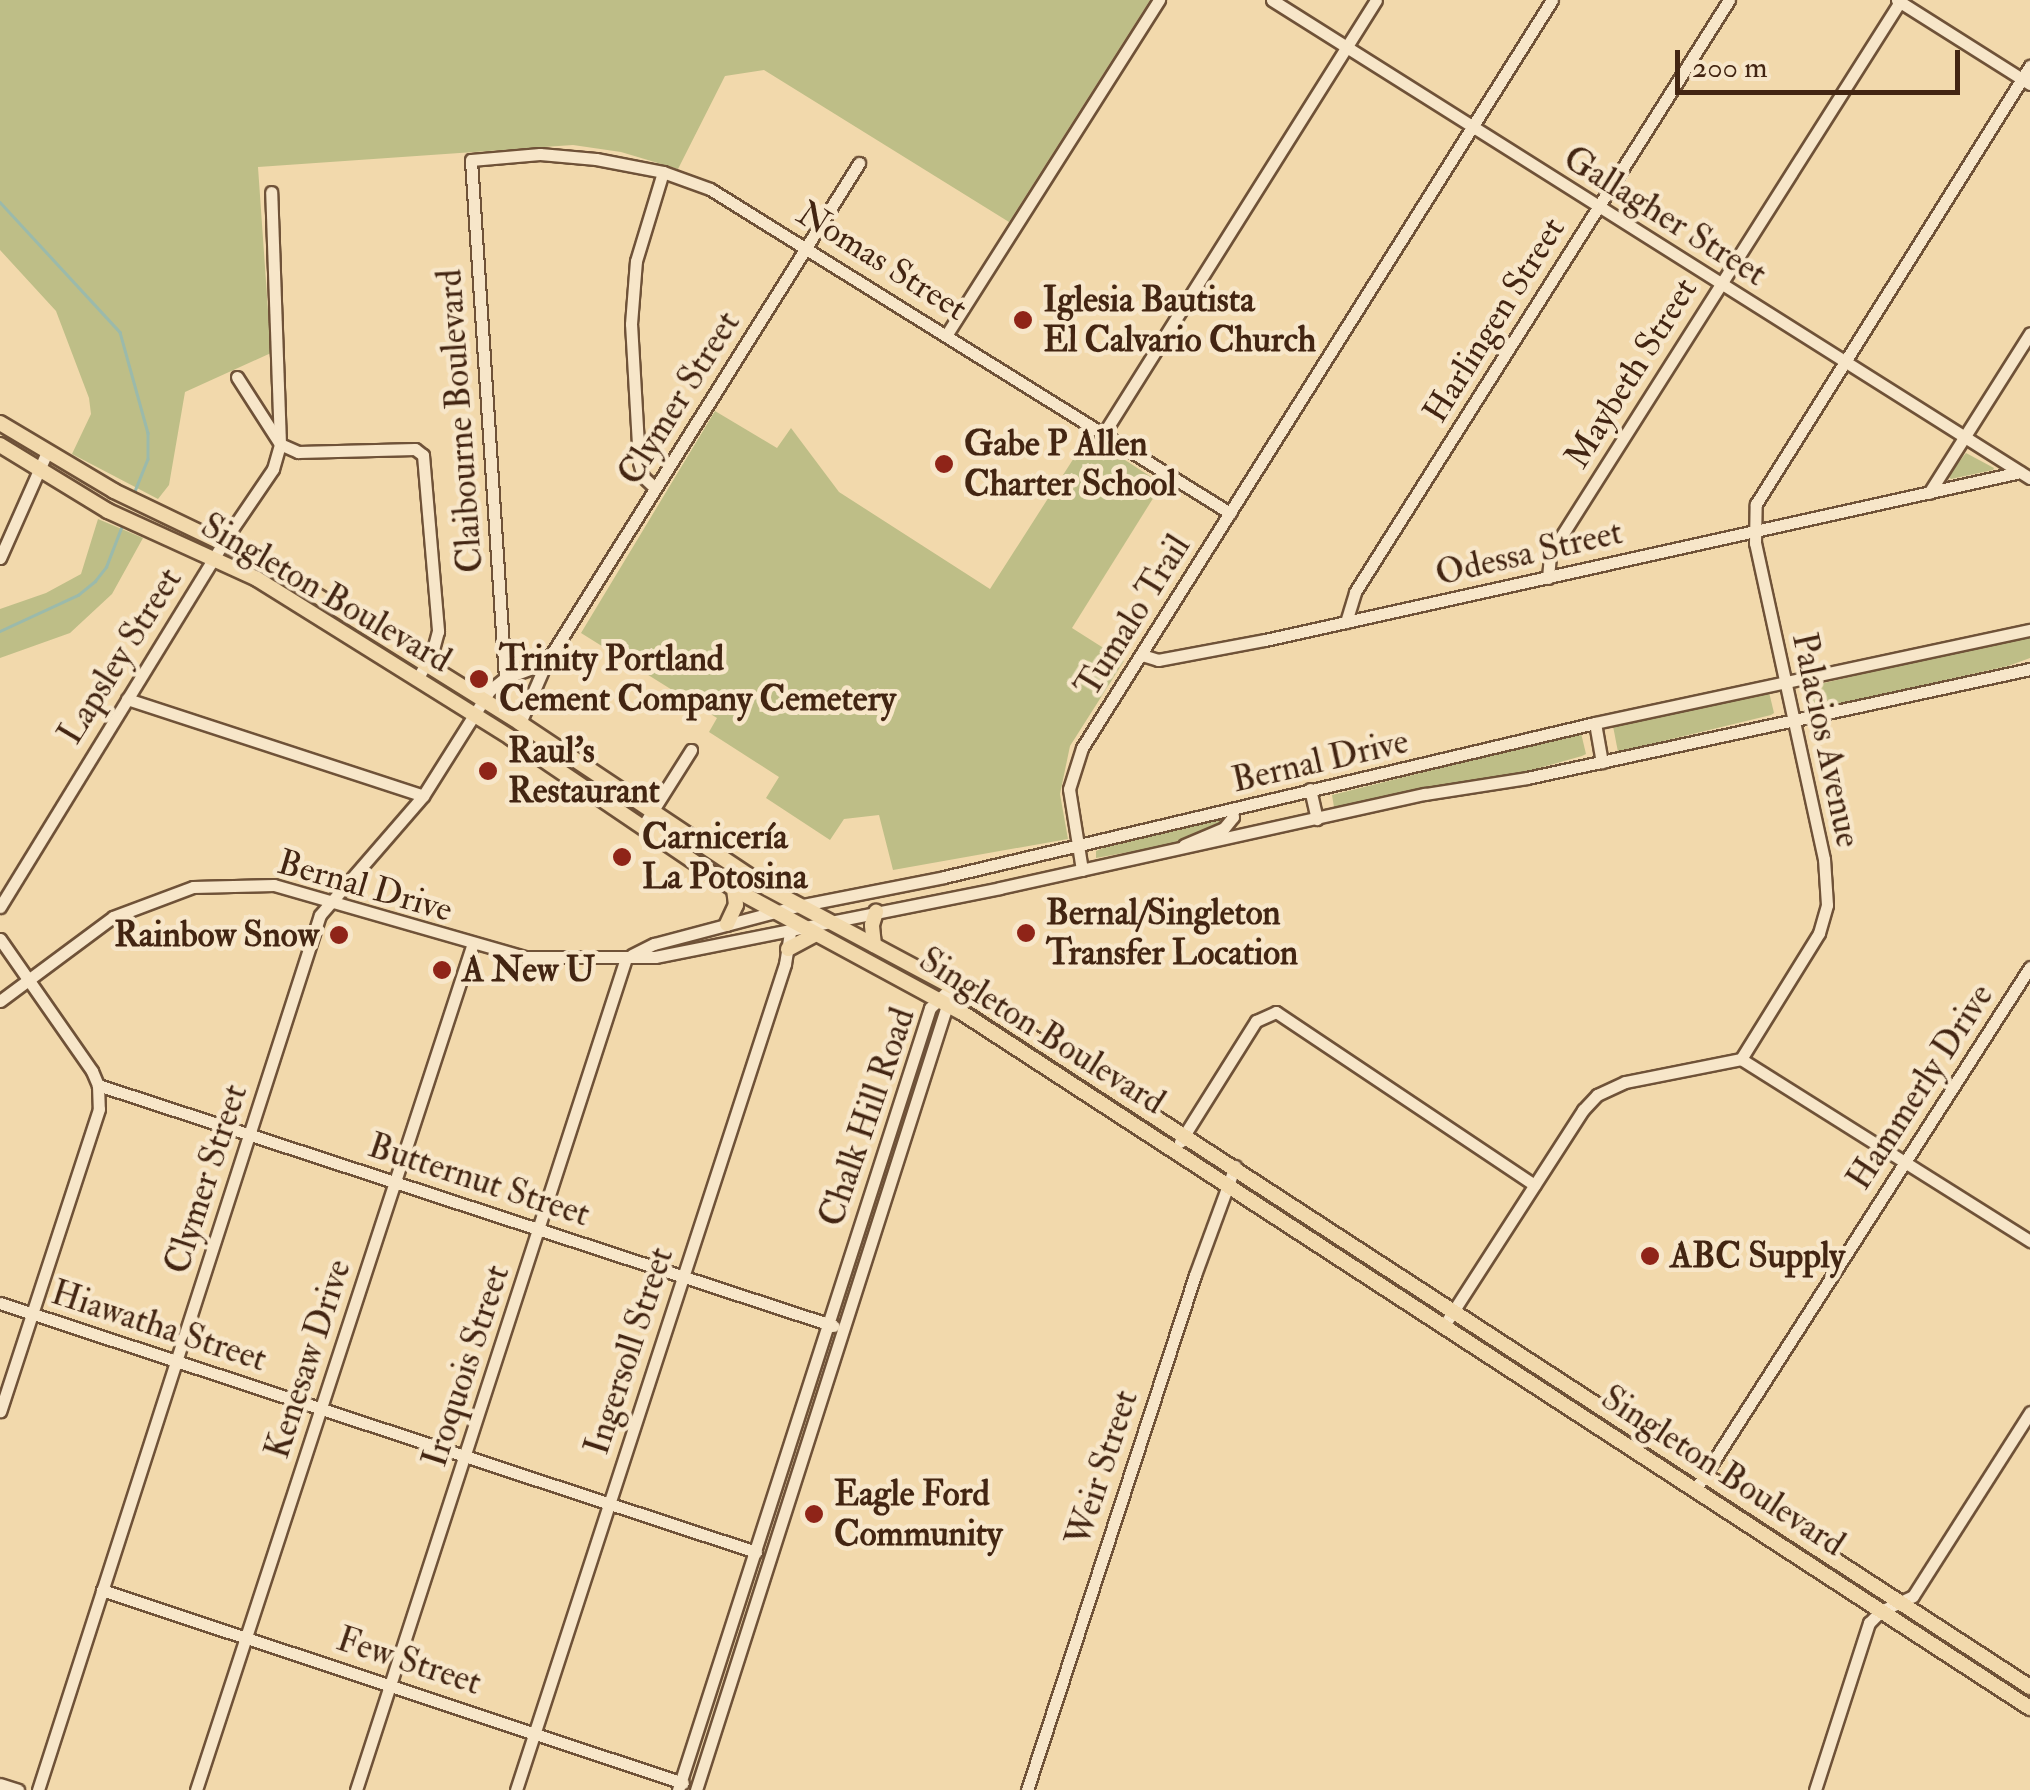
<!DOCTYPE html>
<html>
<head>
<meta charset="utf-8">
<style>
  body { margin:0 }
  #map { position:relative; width:2030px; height:1790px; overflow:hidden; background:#f2d9ac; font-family:"IM FELL Double Pica",serif }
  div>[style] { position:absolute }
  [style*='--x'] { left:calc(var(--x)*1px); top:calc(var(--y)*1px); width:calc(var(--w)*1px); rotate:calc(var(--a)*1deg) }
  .green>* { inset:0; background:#bebe87 }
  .stream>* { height:2.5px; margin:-1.25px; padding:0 1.25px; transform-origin:1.25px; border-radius:1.25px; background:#9bbaab }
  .roads { filter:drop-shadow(2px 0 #6f5238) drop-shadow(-2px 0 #6f5238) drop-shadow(0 2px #6f5238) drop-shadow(0 -2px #6f5238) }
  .minor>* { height:11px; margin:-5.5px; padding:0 5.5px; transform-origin:5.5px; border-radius:5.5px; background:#f7e6c9 }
  .major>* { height:14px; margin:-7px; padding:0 7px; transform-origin:7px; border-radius:7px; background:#f2d9ac }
  .dots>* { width:28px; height:28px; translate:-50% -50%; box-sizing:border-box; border:5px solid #f7e6c9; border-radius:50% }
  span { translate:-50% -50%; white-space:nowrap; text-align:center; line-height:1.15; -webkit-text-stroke:9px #f7e6c9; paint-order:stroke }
  .street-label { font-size:35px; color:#432512 }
  .poi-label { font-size:35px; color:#432512; font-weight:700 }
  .left { translate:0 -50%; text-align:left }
  .right { translate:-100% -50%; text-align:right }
  .scale { position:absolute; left:1675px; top:50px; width:285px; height:45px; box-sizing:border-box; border:5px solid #432512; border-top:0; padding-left:12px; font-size:30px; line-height:35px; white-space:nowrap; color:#432512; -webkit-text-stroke:8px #f7e6c9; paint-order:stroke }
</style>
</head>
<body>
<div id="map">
  <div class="green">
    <i style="clip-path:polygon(0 0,1150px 0,1009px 222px,764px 70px,725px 76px,678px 169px,621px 152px,573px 145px,258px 167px,271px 353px,185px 392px,169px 485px,158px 499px,72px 454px,91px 414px,89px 398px,56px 311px,0 250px)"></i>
    <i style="clip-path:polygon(715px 411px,777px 448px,791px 428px,839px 492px,990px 589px,1088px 436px,1162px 484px,1072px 628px,1124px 661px,1070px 746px,1060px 794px,1068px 839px,893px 870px,879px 815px,844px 819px,830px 840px,766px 798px,779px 777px,709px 732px,717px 718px,581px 633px)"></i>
    <i style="clip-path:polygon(1966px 453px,1994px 468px,1993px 470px,1951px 479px,1948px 476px)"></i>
    <i style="clip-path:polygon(98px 519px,143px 538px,112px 594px,70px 633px,0 658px,0 609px,46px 593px,81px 574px)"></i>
    <i style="clip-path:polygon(2030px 635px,2030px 658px,2008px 666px,1807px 711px,1803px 690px,1807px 687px)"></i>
    <i style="clip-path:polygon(1769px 692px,1774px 713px,1771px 715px,1618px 752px,1613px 726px)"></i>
    <i style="clip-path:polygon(1581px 733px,1586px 754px,1582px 756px,1518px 774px,1334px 807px,1332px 795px)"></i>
    <i style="clip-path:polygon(1223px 818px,1224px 824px,1168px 845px,1096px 858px,1096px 851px,1103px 848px)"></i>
  </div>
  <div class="stream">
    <i style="--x:0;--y:202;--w:177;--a:47.3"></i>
    <i style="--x:120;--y:332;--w:105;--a:74.5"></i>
    <i style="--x:148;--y:433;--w:26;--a:90"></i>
    <i style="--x:148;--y:459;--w:35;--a:112"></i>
    <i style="--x:0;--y:631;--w:86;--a:-24.8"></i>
    <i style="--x:78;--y:595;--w:22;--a:-39"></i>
    <i style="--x:95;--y:581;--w:18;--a:-52"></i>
    <i style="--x:106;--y:567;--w:47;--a:-68.9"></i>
  </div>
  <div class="roads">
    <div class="minor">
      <i style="--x:1272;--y:0;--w:896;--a:32.24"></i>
      <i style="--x:1897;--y:0;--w:157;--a:32.3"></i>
      <i style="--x:947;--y:334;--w:396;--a:-57.6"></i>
      <i style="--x:237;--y:377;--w:80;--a:57.3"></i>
      <i style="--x:280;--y:444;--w:20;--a:24"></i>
      <i style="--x:298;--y:452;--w:117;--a:-1.5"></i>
      <i style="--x:415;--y:449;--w:10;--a:37"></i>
      <i style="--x:423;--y:455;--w:177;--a:85.1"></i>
      <i style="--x:438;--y:631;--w:24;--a:105"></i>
      <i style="--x:432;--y:654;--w:29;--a:121"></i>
      <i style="--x:1104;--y:433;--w:511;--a:-57.86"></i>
      <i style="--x:655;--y:488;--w:16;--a:-137"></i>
      <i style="--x:643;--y:477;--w:16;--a:-105"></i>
      <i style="--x:639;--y:462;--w:138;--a:-93.3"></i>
      <i style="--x:631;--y:324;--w:63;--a:-85.5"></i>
      <i style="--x:636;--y:261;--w:93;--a:-73.1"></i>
      <i style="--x:1929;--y:493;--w:189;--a:-57.7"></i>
      <i style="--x:0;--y:558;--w:116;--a:-66.1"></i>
      <i style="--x:1548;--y:578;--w:24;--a:-85"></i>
      <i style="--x:1550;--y:554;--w:656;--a:-57.64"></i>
      <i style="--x:1346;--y:622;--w:31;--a:-73"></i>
      <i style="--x:1355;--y:592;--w:700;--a:-57.72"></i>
      <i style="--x:1142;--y:655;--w:17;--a:17"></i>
      <i style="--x:1158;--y:660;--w:109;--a:-10.6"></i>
      <i style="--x:1265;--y:640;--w:773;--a:-12.54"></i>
      <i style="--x:505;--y:678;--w:519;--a:-93.76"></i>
      <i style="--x:471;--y:160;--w:69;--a:-5"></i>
      <i style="--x:540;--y:154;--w:56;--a:5.1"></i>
      <i style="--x:596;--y:159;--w:68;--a:11"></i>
      <i style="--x:663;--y:172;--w:50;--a:19.9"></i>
      <i style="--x:710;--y:189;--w:613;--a:31.93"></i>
      <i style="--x:127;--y:699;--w:311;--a:18.1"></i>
      <i style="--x:520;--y:723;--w:65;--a:-66.6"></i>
      <i style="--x:1595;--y:723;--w:40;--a:80"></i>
      <i style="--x:1310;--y:789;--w:31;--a:77"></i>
      <i style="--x:643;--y:826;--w:90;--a:-57.7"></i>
      <i style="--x:1184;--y:845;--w:43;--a:-23"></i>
      <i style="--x:1224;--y:828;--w:14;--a:-51"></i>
      <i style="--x:1233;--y:817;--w:6;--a:-99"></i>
      <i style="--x:1082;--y:870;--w:82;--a:-99.1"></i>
      <i style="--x:1069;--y:789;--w:43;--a:-72.4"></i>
      <i style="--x:1082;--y:748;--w:883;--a:-57.86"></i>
      <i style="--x:0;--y:907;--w:429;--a:-58.5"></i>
      <i style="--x:224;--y:541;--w:87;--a:-55.8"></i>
      <i style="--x:273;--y:469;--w:26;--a:-74"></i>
      <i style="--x:280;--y:444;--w:252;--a:-92"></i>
      <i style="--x:0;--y:939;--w:161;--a:55.1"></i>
      <i style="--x:92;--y:1071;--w:15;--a:67"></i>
      <i style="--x:98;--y:1085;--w:24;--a:88"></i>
      <i style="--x:99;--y:1109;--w:318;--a:108.1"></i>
      <i style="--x:632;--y:955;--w:25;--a:-27"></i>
      <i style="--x:654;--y:944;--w:149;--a:-14.8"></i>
      <i style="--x:798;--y:906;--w:149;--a:-11.2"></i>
      <i style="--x:944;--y:877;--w:669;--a:-13.31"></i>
      <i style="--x:1595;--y:723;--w:445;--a:-12.1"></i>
      <i style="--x:0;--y:1001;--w:141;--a:-36.6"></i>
      <i style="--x:113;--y:917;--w:85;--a:-20.6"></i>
      <i style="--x:193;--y:887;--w:81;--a:-1.4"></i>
      <i style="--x:274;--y:885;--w:261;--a:16"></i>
      <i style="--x:525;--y:957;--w:130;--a:0"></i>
      <i style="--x:655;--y:957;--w:352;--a:-11.3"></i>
      <i style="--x:1000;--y:888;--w:435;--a:-12.5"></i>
      <i style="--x:1425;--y:794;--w:103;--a:-8.9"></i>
      <i style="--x:1527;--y:778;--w:515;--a:-12.23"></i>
      <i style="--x:1741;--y:1059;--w:342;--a:32.2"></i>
      <i style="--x:98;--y:1085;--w:774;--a:18.13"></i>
      <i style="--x:1180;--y:1142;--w:143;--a:-57.9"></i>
      <i style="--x:1256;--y:1021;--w:22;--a:-24"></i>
      <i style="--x:1276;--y:1012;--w:311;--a:33.8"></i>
      <i style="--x:0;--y:1303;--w:796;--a:18.23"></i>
      <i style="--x:1445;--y:1324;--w:255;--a:-57.2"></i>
      <i style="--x:1583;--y:1110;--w:21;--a:-47"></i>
      <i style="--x:1597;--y:1095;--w:31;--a:-25"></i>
      <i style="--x:1625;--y:1082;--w:118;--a:-11.2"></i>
      <i style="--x:1741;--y:1059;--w:148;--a:-58.2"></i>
      <i style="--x:1819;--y:933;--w:29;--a:-74"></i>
      <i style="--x:1827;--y:905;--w:46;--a:-93.7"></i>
      <i style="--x:1824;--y:859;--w:323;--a:-102.3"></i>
      <i style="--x:1755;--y:543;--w:39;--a:-89"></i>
      <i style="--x:1756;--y:504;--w:517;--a:-57.97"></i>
      <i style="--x:1695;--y:1490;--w:621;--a:-57.36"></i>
      <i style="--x:102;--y:1590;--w:612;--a:18.38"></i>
      <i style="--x:0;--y:1784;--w:19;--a:18"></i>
      <i style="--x:38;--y:1790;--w:919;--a:-72.14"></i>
      <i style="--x:320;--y:915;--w:157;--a:-49.1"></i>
      <i style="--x:423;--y:796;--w:124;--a:-57.8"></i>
      <i style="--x:489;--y:691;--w:21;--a:-39"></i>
      <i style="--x:505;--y:678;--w:44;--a:-20.1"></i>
      <i style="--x:546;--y:663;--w:590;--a:-57.95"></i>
      <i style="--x:196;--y:1790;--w:888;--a:-71.89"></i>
      <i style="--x:356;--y:1790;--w:875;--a:-72.02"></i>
      <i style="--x:516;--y:1790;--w:869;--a:-71.96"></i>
      <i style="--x:785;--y:964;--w:36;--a:-81"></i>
      <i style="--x:678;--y:1790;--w:822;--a:-72.14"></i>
      <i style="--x:930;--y:1008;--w:32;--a:-44"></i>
      <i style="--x:696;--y:1790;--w:830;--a:-72.26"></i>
      <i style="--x:1027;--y:1790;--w:542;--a:-71.93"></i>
      <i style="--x:1195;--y:1275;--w:116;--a:-69.8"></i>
      <i style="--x:1815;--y:1790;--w:176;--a:-72.1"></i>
      <i style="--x:1869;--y:1623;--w:17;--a:-45"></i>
      <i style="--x:1881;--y:1611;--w:35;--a:-25"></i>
      <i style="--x:1913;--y:1596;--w:218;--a:-57.5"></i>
    </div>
    <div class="major">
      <i style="--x:0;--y:423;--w:133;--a:30.8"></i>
      <i style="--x:114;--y:491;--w:169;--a:25.7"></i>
      <i style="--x:266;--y:564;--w:300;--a:32"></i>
      <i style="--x:520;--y:723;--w:297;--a:33.7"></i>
      <i style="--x:767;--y:888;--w:223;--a:28.1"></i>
      <i style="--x:964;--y:993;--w:1272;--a:33.07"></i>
      <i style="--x:0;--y:445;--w:127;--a:31.4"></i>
      <i style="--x:108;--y:511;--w:164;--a:24.5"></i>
      <i style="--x:257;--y:579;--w:300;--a:32"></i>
      <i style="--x:511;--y:738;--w:269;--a:34.1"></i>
      <i style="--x:734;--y:889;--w:258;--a:28.5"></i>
      <i style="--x:961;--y:1012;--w:1276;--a:33.07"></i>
      <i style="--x:727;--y:924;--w:21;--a:-65"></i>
      <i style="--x:736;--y:905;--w:16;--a:-97"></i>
      <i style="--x:874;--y:945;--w:20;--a:-96"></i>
      <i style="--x:872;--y:925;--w:14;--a:-73"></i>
      <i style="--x:788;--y:949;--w:30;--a:-28"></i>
    </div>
  </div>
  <div class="dots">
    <i style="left:1023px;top:320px;background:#8f2418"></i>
    <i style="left:944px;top:464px;background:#8f2418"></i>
    <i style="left:479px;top:679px;background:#8f2418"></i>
    <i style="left:488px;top:771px;background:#8f2418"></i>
    <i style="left:622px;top:857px;background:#8f2418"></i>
    <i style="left:1026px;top:933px;background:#8f2418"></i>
    <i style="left:339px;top:935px;background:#8f2418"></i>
    <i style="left:442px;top:970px;background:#8f2418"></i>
    <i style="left:1650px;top:1256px;background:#8f2418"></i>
    <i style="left:814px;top:1514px;background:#8f2418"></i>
  </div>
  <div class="street-label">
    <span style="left:1665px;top:216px;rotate:32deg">Gallagher Street</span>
    <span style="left:882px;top:261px;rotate:32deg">Nomas Street</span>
    <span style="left:1494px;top:320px;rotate:-58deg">Harlingen Street</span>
    <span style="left:1631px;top:373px;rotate:-58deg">Maybeth Street</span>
    <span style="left:679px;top:398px;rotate:-58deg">Clymer Street</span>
    <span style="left:460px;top:421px;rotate:-94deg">Claibourne Boulevard</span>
    <span style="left:1529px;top:553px;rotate:-13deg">Odessa Street</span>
    <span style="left:326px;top:593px;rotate:30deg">Singleton Boulevard</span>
    <span style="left:1133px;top:616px;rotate:-58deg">Tumalo Trail</span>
    <span style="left:120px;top:656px;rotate:-58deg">Lapsley Street</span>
    <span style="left:1826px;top:740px;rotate:78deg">Palacios Avenue</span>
    <span style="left:1320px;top:761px;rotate:-13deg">Bernal Drive</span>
    <span style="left:365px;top:886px;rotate:16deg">Bernal Drive</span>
    <span style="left:1042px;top:1031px;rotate:32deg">Singleton Boulevard</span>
    <span style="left:1920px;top:1087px;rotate:-57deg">Hammerly Drive</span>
    <span style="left:867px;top:1117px;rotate:-71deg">Chalk Hill Road</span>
    <span style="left:206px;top:1179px;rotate:-72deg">Clymer Street</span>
    <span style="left:479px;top:1180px;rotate:18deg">Butternut Street</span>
    <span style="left:159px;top:1326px;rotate:18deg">Hiawatha Street</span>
    <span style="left:629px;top:1351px;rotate:-72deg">Ingersoll Street</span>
    <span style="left:308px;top:1359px;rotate:-72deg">Kenesaw Drive</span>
    <span style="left:466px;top:1366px;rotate:-72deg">Iroquois Street</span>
    <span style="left:1102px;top:1468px;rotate:-72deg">Weir Street</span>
    <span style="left:1723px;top:1471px;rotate:33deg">Singleton Boulevard</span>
    <span style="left:409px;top:1661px;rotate:18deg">Few Street</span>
  </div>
  <div class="poi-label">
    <span class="left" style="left:1043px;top:320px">Iglesia Bautista<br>El Calvario Church</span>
    <span class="left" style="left:964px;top:464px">Gabe P Allen<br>Charter School</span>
    <span class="left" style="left:499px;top:679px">Trinity Portland<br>Cement Company Cemetery</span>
    <span class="left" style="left:508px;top:771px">Raul’s<br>Restaurant</span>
    <span class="left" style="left:642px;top:857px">Carnicería<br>La Potosina</span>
    <span class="left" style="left:1046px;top:933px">Bernal/Singleton<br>Transfer Location</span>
    <span class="right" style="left:319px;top:935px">Rainbow Snow</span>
    <span class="left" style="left:462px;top:970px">A New U</span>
    <span class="left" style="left:1670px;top:1256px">ABC Supply</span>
    <span class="left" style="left:834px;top:1514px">Eagle Ford<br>Community</span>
  </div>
  <div class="scale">200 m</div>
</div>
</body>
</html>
